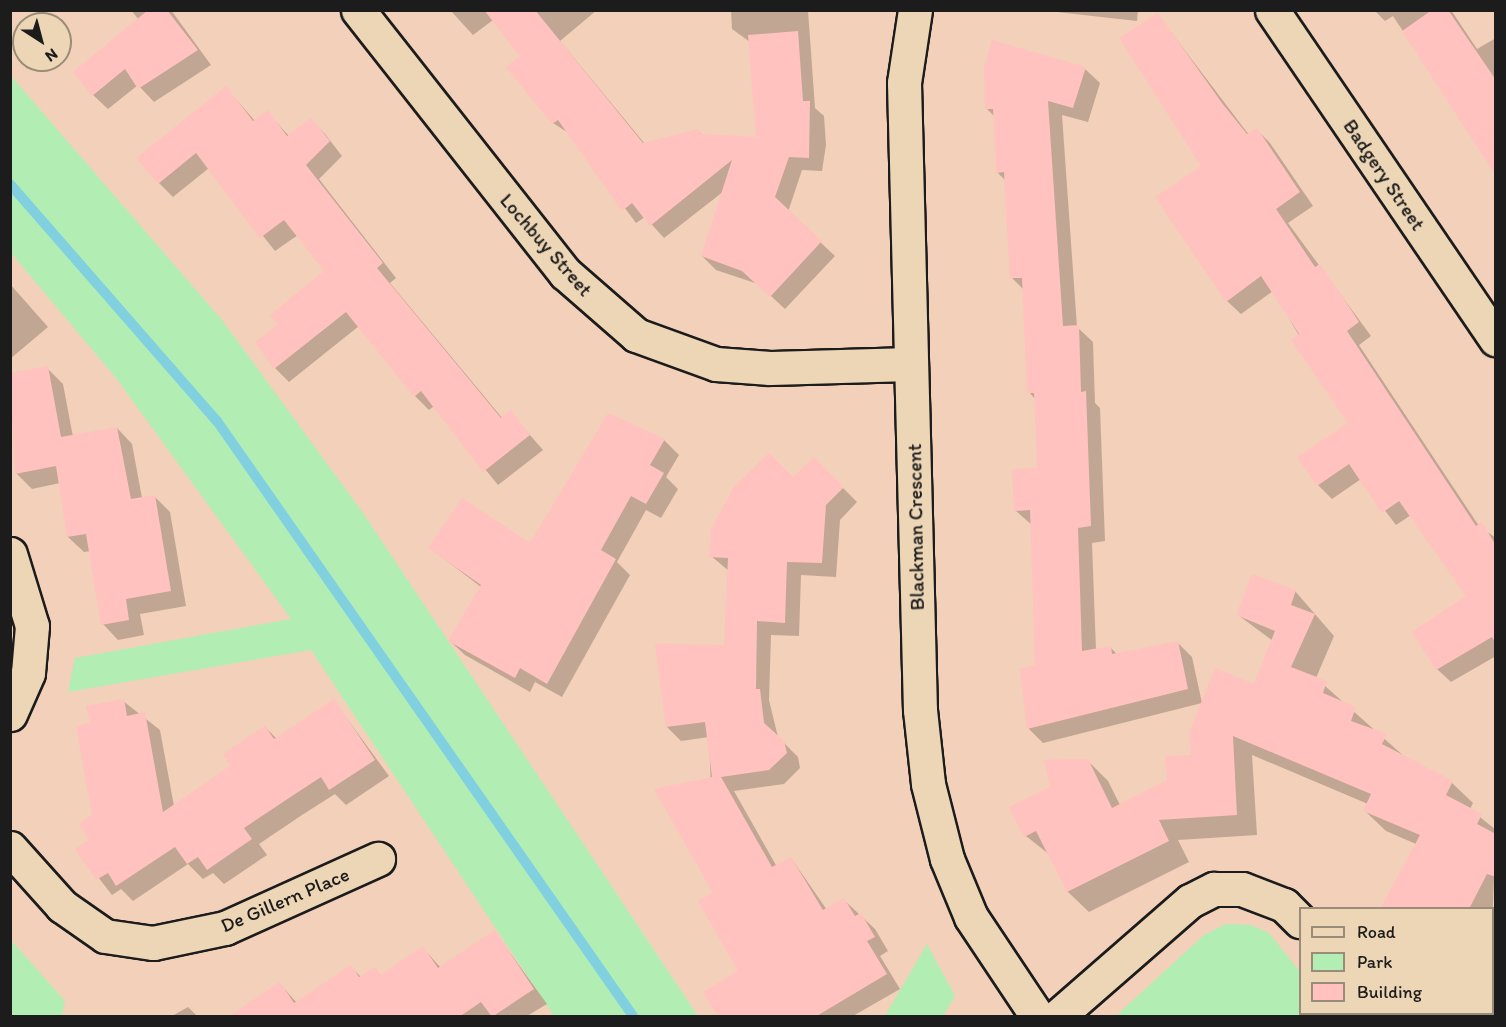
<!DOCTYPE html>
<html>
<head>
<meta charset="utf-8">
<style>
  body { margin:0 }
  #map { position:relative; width:1506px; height:1027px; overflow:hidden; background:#f2d0b9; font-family:Itim,sans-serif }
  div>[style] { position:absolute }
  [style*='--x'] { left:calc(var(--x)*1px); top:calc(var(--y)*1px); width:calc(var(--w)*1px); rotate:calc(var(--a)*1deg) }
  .green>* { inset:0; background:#b2eeb4 }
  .shadow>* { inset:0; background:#0003 }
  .stream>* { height:10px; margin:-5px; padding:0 5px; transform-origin:5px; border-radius:5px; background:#81d0df }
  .building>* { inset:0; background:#ffc2bf }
  .roads { filter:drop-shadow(2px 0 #1c1c1c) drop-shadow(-2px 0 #1c1c1c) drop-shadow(0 2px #1c1c1c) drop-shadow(0 -2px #1c1c1c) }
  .minor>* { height:33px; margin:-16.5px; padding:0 16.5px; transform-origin:16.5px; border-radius:16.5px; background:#edd6b6 }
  span { translate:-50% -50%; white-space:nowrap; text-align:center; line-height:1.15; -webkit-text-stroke:4.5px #edd6b6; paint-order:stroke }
  .street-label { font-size:20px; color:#1c1c1c }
  .frame { position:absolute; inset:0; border:12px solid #1c1c1c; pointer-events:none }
  .legend { position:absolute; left:1299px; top:907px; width:195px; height:108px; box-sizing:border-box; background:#edd6b6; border:2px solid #998c78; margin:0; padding:8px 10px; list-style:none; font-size:18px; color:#1c1c1c }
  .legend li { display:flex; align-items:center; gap:12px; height:30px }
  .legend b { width:30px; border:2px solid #998c78 }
  .north { position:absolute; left:12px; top:12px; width:60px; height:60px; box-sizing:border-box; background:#edd6b6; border:2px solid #998c78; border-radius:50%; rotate:144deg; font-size:16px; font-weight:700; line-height:24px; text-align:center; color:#1c1c1c }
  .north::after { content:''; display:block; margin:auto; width:21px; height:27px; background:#1c1c1c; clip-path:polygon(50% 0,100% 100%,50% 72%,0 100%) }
</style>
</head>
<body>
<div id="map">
  <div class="green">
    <i style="clip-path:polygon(11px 76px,222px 320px,363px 513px,698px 1016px,554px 1016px,311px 650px,68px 692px,75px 658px,291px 619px,116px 378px,11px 253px)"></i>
    <i style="clip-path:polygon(1495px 909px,1495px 1016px,1438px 1016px,1492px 1014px)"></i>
    <i style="clip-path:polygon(1226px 924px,1251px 925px,1269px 933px,1300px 972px,1300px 1014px,1329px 1016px,1116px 1016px,1204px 935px)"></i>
    <i style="clip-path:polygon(10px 939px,65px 1001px,62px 1016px,11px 1016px)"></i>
    <i style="clip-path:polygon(927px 944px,955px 996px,943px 1016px,885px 1016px)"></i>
  </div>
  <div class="shadow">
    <i style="clip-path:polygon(131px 10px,171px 10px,211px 65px,154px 102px,138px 85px,108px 109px,93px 95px,139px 20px)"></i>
    <i style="clip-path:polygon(450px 10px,597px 10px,560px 41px,645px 144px,698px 131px,703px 136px,757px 139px,750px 42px,732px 29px,731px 10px,808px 10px,815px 108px,824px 116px,826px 145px,822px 171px,802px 170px,788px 212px,835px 256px,785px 309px,758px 284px,716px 270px,702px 256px,724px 191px,664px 238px,645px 217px,636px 223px,570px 134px,553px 123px,508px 67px,522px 56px,493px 20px,473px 35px)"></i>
    <i style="clip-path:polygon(1039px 10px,1138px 10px,1137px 21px)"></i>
    <i style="clip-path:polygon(1374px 10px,1451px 10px,1477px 49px,1496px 38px,1496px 172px,1393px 16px,1385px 21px)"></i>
    <i style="clip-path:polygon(1158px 15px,1249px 135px,1257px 130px,1270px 143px,1313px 206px,1288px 223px,1371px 336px,1359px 345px,1479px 526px,1496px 538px,1496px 656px,1451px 682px,1437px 669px,1469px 597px,1411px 515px,1396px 525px,1361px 479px,1332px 499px,1318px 485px,1350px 423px,1273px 291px,1241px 314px,1227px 301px,1203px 166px)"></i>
    <i style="clip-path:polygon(1085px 69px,1100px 83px,1088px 122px,1062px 115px,1077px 327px,1093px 342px,1095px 403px,1100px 408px,1105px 541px,1092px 543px,1096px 650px,1110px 647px,1117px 654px,1177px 642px,1192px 657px,1202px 703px,1043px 743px,1029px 729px,1022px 670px,1036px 666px,1032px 525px,1015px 510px,1038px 469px,1036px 400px,1029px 392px,1024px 290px,1012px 278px,1006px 181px,997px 172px,995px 117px,987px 109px)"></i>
    <i style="clip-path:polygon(226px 88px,255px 121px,267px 112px,289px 136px,311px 120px,325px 134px,342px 156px,319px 179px,396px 278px,390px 283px,503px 419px,510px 412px,543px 450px,498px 485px,434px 406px,429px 410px,415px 396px,359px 326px,289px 382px,275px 368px,280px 325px,327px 272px,298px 235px,275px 251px,209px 168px,173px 197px,159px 183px)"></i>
    <i style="clip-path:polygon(10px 284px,48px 327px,10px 359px)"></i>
    <i style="clip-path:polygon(47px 368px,63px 384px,73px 437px,117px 428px,132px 444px,142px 498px,154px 496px,170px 512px,186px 606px,140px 614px,144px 635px,118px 640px,103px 624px,91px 551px,84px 552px,68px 537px,60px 483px,32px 489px,16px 473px,10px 375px)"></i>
    <i style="clip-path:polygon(664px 440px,679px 455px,666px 477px,678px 489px,661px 518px,646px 510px,617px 562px,630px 575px,562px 697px,535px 682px,530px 692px,465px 655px,450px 641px,481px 587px,430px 548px,530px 545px)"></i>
    <i style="clip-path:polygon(814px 459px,857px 502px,840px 520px,836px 577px,801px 575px,799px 636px,771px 635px,769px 700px,778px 737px,798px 757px,800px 768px,784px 784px,734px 791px,777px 867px,791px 858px,827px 910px,844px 900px,875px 929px,888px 951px,880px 956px,900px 989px,853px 1016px,720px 1016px,740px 971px,715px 894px,709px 737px,681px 741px,667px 727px,726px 646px,729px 571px,711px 556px)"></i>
    <i style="clip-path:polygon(1295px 591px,1334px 636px,1316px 678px,1406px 758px,1452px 783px,1473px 803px,1470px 809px,1496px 830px,1492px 928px,1492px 908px,1382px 908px,1416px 844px,1386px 831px,1365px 811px,1368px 804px,1252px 755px,1257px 835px,1178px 840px,1189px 862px,1089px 912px,1068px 892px,1050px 855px,1026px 836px,1011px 807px,1052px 787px,1087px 760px,1108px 781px,1120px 805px,1168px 781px,1254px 686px,1273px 641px,1238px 615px)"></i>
    <i style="clip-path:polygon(123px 701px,160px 730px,174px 806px,233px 767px,265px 727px,277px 739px,334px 701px,389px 776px,346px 805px,335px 794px,302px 815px,259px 844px,267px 855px,224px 884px,213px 873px,203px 879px,188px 864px,133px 901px,121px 889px,112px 895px,77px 850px,91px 840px,94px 815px,92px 725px)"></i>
    <i style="clip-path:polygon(495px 932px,547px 1004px,527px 1016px,231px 1016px,280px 984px,297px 1003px,351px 967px,362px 978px,375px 969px,381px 976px,423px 948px,441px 968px)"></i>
    <i style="clip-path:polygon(188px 1007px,197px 1016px,172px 1016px)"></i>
  </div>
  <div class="stream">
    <i style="--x:10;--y:184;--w:315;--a:48.9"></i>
    <i style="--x:217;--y:421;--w:726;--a:55.04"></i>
  </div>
  <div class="building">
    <i style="clip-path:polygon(148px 10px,167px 10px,198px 50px,138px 89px,125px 69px,92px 96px,73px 72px)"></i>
    <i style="clip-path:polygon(484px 10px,535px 10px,643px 143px,699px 129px,700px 134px,756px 137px,748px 35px,798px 31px,803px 101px,810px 101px,809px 158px,789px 157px,775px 197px,822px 241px,770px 297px,742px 271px,701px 256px,732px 160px,650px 226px,632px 203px,622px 211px,558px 120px,552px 124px,506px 67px,520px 56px)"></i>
    <i style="clip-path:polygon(1432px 10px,1448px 10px,1496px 80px,1496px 176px,1402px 31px)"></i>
    <i style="clip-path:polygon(1158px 13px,1222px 103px,1247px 134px,1257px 128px,1300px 192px,1276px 209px,1315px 267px,1320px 264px,1338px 290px,1359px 322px,1347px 331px,1476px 526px,1482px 522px,1495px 544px,1495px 642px,1492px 637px,1436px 670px,1412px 632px,1466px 596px,1399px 501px,1382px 513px,1349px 464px,1317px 486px,1297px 457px,1348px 423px,1291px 340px,1299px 334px,1261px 276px,1226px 302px,1155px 197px,1201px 166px,1119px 38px)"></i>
    <i style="clip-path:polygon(992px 40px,1086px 67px,1073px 108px,1048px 101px,1063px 326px,1079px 325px,1081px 392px,1086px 391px,1091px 526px,1078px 528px,1082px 651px,1111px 646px,1112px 654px,1178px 641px,1188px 689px,1027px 729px,1020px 669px,1035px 665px,1030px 510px,1014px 511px,1012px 469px,1037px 468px,1034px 393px,1027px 393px,1022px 278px,1010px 278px,1004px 172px,996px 173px,993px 109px,985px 109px,984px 68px)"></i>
    <i style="clip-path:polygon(226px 86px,253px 121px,268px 110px,287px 136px,311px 118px,330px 141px,306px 165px,383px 263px,377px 268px,501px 418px,511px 410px,530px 435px,483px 472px,421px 391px,414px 397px,346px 312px,274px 369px,255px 342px,278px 325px,270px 315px,324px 271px,284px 220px,260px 238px,196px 153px,158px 184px,136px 158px)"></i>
    <i style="clip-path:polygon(48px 366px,61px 437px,117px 427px,131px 499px,155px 495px,171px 591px,126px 599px,129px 620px,101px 625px,86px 534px,67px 537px,56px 466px,15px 474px,10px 373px)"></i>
    <i style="clip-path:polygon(608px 413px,665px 439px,650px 465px,664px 473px,646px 504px,631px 496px,601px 550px,616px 559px,547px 684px,520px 668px,515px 678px,448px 641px,481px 585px,428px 548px,462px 498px,530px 543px)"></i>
    <i style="clip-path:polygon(769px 453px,793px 477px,814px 457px,844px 487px,826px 505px,822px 563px,787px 562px,785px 623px,757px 621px,756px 689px,760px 689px,764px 723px,784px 741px,787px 753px,769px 770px,721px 777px,772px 867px,791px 857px,823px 910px,844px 898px,855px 916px,861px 913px,875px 937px,867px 941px,887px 974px,815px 1017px,718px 1017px,703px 992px,738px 971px,698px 901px,713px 893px,654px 789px,712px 777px,705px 722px,666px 727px,655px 644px,724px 645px,728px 558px,709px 557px,711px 529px,734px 487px)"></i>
    <i style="clip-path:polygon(1252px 574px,1296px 590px,1291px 605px,1315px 614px,1291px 667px,1327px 681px,1323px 693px,1356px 707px,1351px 721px,1387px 734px,1382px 744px,1453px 781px,1446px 795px,1482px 814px,1477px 824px,1496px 834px,1496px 877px,1487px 874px,1469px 909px,1380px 909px,1420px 835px,1363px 811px,1371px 794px,1233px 736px,1237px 815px,1159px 820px,1169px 841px,1067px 892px,1036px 831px,1024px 837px,1009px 807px,1050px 787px,1044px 760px,1088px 759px,1112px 808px,1167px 780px,1165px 756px,1191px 755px,1189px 733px,1215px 668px,1254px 684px,1275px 631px,1236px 615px)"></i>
    <i style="clip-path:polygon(124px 699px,127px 716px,145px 712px,163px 812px,230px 766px,223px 754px,265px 726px,274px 739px,334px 699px,375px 760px,329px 790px,321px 777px,286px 800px,244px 828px,252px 839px,207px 870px,198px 857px,187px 864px,175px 847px,116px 886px,108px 873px,96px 880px,75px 849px,89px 840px,79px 824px,92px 815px,76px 726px,90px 723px,86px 706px)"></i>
    <i style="clip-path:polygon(495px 930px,534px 989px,492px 1017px,481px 1002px,459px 1017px,228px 1017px,280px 982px,294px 1003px,351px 965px,359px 977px,375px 967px,380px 975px,423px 946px,438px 968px)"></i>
  </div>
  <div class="roads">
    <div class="minor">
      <i style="--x:358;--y:10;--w:335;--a:51.8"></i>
      <i style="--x:565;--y:273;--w:94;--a:41.1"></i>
      <i style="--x:636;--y:335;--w:85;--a:19.9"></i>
      <i style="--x:716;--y:364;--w:54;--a:4.2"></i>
      <i style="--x:770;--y:368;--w:141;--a:-1.6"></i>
      <i style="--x:915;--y:10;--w:74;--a:98.6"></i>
      <i style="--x:904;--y:83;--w:627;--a:88.54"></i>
      <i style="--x:920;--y:710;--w:74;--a:83.8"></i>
      <i style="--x:928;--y:784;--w:77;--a:75.8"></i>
      <i style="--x:947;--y:859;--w:63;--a:67.5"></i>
      <i style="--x:971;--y:917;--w:119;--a:56.3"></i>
      <i style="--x:1272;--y:10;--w:398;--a:55.8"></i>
      <i style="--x:10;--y:554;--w:75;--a:73"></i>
      <i style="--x:32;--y:626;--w:47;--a:94.9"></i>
      <i style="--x:28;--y:673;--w:45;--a:113.7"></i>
      <i style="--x:10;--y:848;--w:78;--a:48.1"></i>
      <i style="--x:62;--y:906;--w:52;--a:34.9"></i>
      <i style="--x:105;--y:936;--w:49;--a:8.3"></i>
      <i style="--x:153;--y:943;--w:74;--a:-11.8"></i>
      <i style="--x:225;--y:928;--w:168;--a:-24.3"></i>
      <i style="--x:1361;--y:1014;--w:3;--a:45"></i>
      <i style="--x:1058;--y:1016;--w:175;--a:-41.1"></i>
      <i style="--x:1190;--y:901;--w:27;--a:-27"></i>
      <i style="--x:1214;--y:889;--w:28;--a:0"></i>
      <i style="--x:1242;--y:889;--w:45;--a:20.9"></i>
      <i style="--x:1284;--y:905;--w:23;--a:45"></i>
    </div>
  </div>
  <div class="street-label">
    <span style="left:1384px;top:175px;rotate:56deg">Badgery Street</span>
    <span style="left:546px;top:245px;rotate:49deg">Lochbuy Street</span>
    <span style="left:916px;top:527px;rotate:-91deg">Blackman Crescent</span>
    <span style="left:285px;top:900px;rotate:-23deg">De Gillern Place</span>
  </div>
  <div class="frame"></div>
  <ul class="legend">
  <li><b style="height:8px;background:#edd6b6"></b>Road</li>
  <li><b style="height:16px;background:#b2eeb4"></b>Park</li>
  <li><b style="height:16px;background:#ffc2bf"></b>Building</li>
  </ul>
  <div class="north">N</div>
</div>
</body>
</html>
